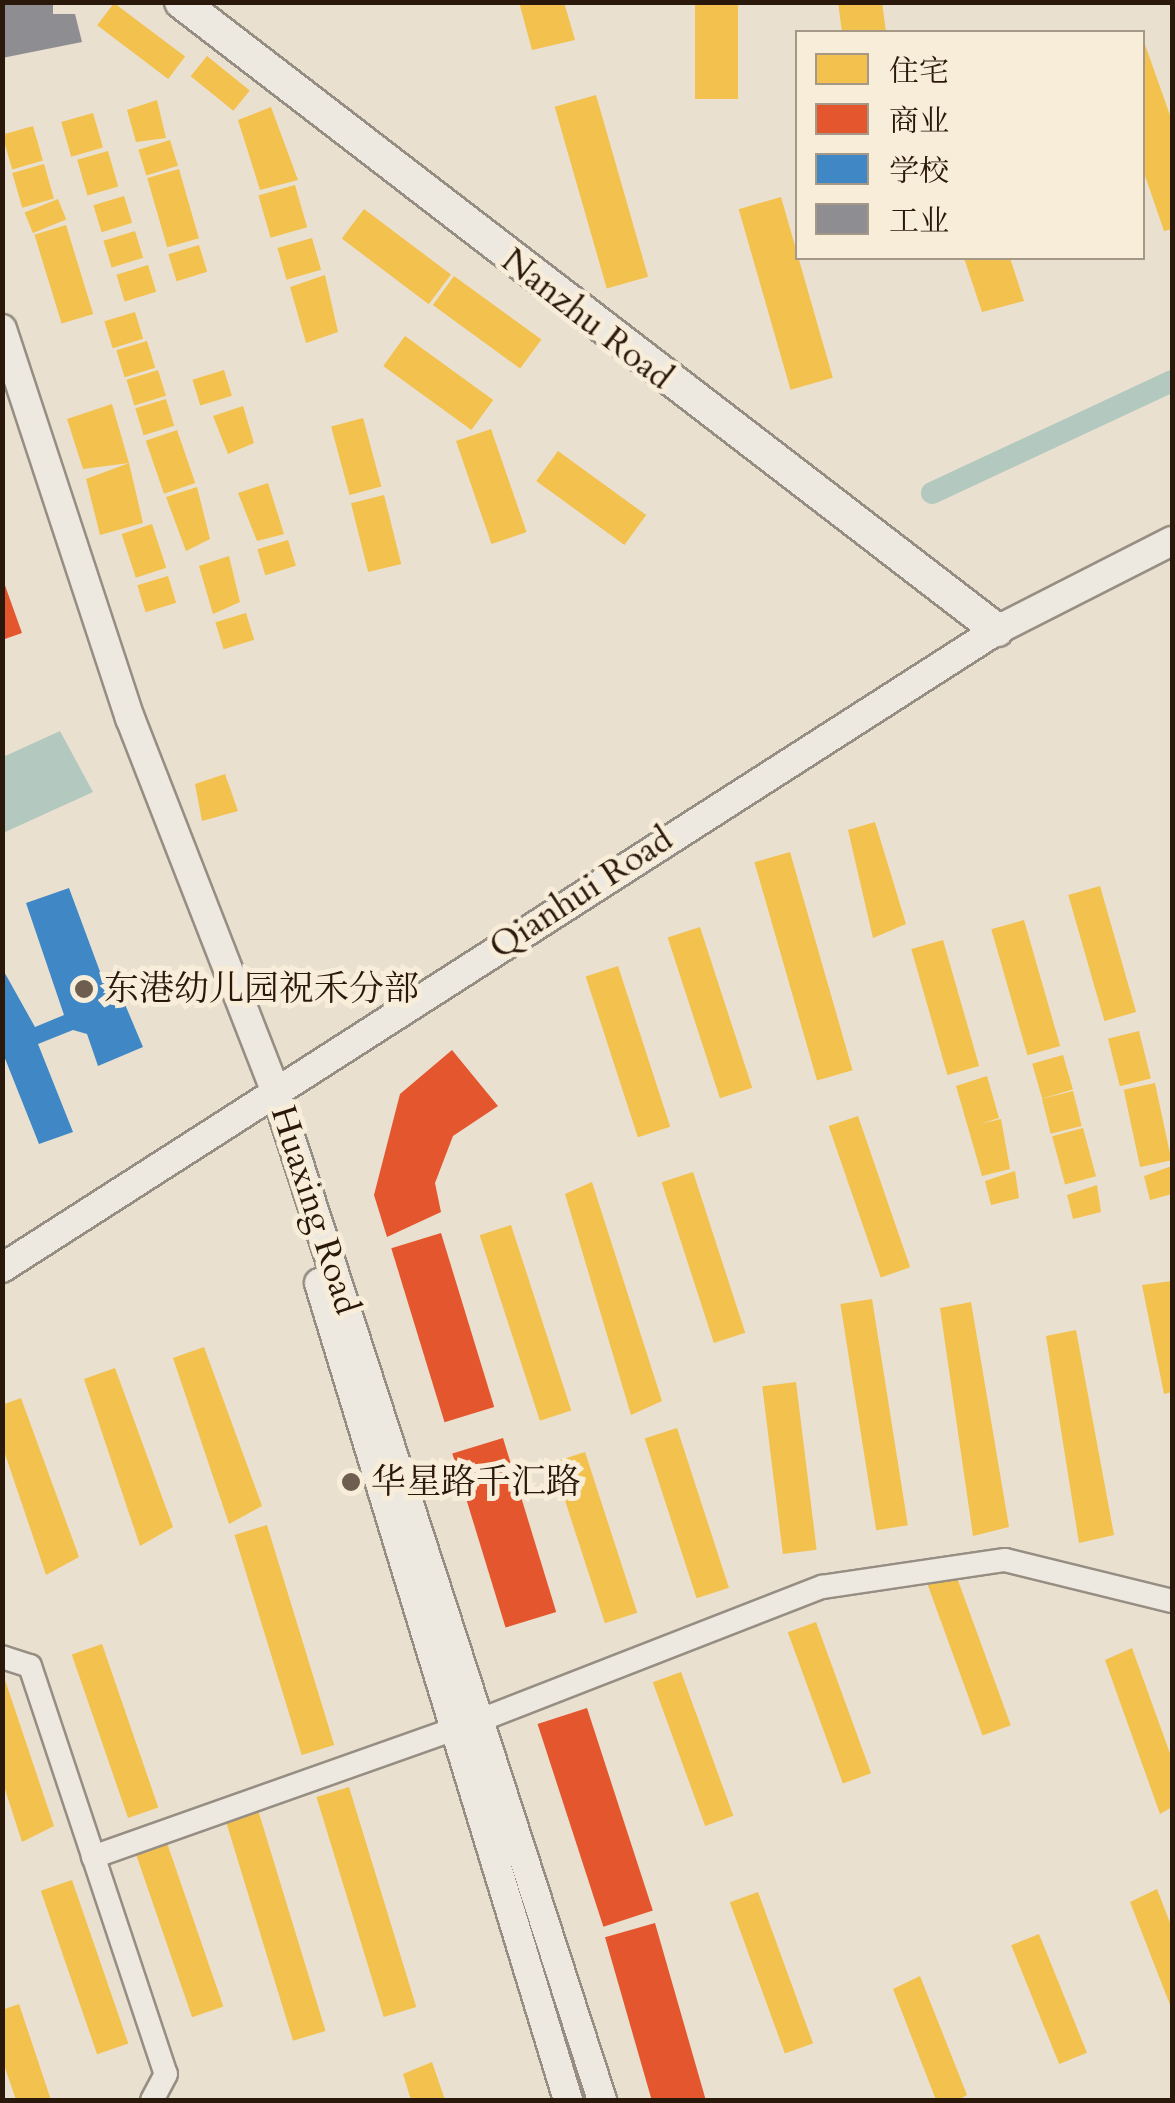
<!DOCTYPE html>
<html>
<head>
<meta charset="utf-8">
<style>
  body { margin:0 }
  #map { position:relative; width:1175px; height:2103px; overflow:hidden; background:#eae0d0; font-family:Cardo,"Noto Serif SC",serif }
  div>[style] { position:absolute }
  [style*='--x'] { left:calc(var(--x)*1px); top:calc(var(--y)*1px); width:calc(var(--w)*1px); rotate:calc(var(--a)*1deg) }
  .water>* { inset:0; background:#b3c8be }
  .homes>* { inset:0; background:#f2c14e; transform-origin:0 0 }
  .shops>* { inset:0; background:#e4572e; transform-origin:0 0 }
  .schools>* { inset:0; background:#3f88c5 }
  .industry>* { inset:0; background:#8d8d92 }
  .canal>* { height:22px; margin:-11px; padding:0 11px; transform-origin:11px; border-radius:11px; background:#b3c8be }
  .roads { filter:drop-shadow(2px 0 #968e83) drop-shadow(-2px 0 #968e83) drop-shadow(0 2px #968e83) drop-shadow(0 -2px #968e83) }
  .minor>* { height:22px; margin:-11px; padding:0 11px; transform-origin:11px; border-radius:11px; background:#ede8e0 }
  .tertiary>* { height:28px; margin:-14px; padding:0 14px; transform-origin:14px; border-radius:14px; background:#ede8e0 }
  .secondary>* { height:32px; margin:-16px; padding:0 16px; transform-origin:16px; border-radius:16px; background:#ede8e0 }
  .dots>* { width:28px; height:28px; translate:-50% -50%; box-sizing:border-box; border:5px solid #f8edd9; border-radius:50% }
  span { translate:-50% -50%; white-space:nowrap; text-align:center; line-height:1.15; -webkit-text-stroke:10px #f8edd9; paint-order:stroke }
  .street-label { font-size:35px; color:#2a180a }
  .poi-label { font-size:35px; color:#2a180a }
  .left { translate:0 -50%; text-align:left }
  .frame { position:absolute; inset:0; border:5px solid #2a180a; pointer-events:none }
  .legend { position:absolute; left:795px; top:30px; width:350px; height:230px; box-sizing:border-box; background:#f8edd9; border:2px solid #a69886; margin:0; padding:12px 18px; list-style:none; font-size:30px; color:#2a180a }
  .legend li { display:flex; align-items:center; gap:20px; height:50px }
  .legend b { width:50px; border:2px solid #a69886 }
</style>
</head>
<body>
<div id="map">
  <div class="water">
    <i style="clip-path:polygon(60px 731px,93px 792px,3px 833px,3px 757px)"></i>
  </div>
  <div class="homes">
    <i style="clip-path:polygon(519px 2px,564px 2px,575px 40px,532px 50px)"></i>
    <i style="left:695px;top:2px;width:43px;height:97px"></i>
    <i style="clip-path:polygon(838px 2px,882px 2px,886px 32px,842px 32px)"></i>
    <i style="left:114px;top:3px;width:89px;height:28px;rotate:37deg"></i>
    <i style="clip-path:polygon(1142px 36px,1172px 121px,1172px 229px,1164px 231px,1142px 167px)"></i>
    <i style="left:207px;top:56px;width:55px;height:26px;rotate:39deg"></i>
    <i style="left:596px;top:95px;width:189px;height:43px;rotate:74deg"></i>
    <i style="clip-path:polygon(157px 100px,166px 138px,136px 142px,127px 110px)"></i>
    <i style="clip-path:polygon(271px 107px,298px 180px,260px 190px,238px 120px)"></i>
    <i style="left:93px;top:113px;width:36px;height:33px;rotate:74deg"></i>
    <i style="left:33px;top:126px;width:36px;height:32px;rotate:74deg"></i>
    <i style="left:170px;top:140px;width:27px;height:33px;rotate:73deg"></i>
    <i style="left:108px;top:151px;width:37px;height:32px;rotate:74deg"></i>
    <i style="left:44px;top:164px;width:36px;height:33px;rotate:74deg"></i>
    <i style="left:179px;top:169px;width:72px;height:33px;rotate:74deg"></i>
    <i style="left:295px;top:185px;width:44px;height:38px;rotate:74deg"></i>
    <i style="left:124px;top:196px;width:28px;height:32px;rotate:73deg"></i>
    <i style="left:781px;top:197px;width:188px;height:44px;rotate:74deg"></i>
    <i style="left:58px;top:199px;width:22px;height:36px;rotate:68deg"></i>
    <i style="left:364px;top:209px;width:109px;height:37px;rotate:37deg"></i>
    <i style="left:66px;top:225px;width:93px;height:33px;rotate:73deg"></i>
    <i style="left:135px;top:231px;width:28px;height:33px;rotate:73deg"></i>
    <i style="left:312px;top:238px;width:33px;height:36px;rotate:74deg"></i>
    <i style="left:199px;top:245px;width:28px;height:32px;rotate:73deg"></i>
    <i style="clip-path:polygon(964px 258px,1010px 258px,1024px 301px,982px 312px)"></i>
    <i style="left:148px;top:265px;width:28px;height:33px;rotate:73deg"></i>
    <i style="clip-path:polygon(325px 275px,338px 332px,306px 343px,290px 287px)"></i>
    <i style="left:454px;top:276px;width:108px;height:36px;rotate:36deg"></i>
    <i style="left:135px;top:312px;width:28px;height:32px;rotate:73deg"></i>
    <i style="left:405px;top:336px;width:109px;height:37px;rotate:36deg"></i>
    <i style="left:147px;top:341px;width:28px;height:32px;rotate:73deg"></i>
    <i style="left:158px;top:370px;width:27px;height:33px;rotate:73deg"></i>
    <i style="left:224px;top:370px;width:27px;height:33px;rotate:73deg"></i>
    <i style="left:166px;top:399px;width:28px;height:32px;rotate:73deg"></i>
    <i style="clip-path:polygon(112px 404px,129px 463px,143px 523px,100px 535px,86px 479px,129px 463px,83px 469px,67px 419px)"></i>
    <i style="clip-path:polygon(243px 406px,254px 443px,228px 454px,213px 416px)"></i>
    <i style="left:363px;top:418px;width:71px;height:33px;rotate:75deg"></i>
    <i style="left:491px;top:429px;width:109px;height:37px;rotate:71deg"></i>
    <i style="left:177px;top:430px;width:56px;height:33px;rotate:71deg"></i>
    <i style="left:558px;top:451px;width:109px;height:37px;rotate:36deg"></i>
    <i style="clip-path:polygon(268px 483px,284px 534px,257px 541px,238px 493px)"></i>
    <i style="clip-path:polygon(197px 487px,210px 539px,186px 551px,166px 497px)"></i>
    <i style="left:384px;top:495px;width:71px;height:34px;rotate:76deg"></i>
    <i style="left:152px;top:524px;width:46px;height:32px;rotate:72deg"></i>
    <i style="left:288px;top:540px;width:27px;height:32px;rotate:73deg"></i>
    <i style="clip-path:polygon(229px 556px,240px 602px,213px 614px,199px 566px)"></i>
    <i style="left:168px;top:576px;width:28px;height:32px;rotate:73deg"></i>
    <i style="left:246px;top:613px;width:28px;height:32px;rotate:73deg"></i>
    <i style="clip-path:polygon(225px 774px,238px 811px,202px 821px,195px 784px)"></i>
    <i style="clip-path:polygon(875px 822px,906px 924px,873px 938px,848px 830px)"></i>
    <i style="left:790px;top:852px;width:227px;height:37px;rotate:74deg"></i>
    <i style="left:1100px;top:886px;width:131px;height:33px;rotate:74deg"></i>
    <i style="left:1024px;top:920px;width:131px;height:34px;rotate:74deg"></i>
    <i style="left:700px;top:927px;width:169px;height:34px;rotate:72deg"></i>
    <i style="left:943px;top:940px;width:131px;height:33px;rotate:74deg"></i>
    <i style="left:618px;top:966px;width:169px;height:34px;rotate:72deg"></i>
    <i style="left:1139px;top:1031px;width:49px;height:32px;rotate:76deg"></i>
    <i style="left:1063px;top:1055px;width:36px;height:32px;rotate:74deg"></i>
    <i style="clip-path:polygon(987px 1076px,999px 1118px,980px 1124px,1001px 1119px,1010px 1169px,982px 1176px,956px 1086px)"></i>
    <i style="left:1155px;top:1083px;width:79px;height:32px;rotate:78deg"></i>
    <i style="left:1073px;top:1091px;width:36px;height:32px;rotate:76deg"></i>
    <i style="left:858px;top:1116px;width:160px;height:31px;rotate:71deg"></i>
    <i style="left:1083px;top:1128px;width:50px;height:32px;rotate:75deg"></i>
    <i style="clip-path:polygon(1172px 1166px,1172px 1194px,1150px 1200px,1144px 1176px)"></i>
    <i style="clip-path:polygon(1015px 1171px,1019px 1198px,991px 1205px,985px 1181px)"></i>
    <i style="left:693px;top:1172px;width:169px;height:33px;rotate:72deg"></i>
    <i style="clip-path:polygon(592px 1182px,662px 1401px,631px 1415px,565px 1194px)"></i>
    <i style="clip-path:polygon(1097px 1185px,1101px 1212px,1073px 1219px,1067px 1195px)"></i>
    <i style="left:511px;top:1225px;width:195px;height:33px;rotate:72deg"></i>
    <i style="clip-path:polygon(1172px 1281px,1172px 1392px,1164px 1394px,1142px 1285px)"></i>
    <i style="left:872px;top:1299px;width:229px;height:32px;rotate:81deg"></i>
    <i style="clip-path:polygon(971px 1302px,1009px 1527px,973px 1536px,940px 1308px)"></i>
    <i style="clip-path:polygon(1076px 1330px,1114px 1535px,1079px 1543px,1046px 1336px)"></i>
    <i style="clip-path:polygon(204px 1347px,262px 1506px,229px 1524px,173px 1358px)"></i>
    <i style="clip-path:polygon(115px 1368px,173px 1527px,140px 1546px,84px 1379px)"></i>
    <i style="left:796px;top:1382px;width:169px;height:34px;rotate:83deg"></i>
    <i style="clip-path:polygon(21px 1398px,79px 1557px,46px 1575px,2px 1445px,2px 1405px)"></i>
    <i style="left:677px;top:1428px;width:168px;height:34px;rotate:72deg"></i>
    <i style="left:585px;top:1452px;width:169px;height:34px;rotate:72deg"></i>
    <i style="left:267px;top:1525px;width:230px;height:34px;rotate:73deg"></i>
    <i style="left:956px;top:1575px;width:160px;height:30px;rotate:70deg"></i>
    <i style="left:816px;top:1622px;width:161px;height:30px;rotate:70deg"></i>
    <i style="left:102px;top:1644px;width:173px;height:32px;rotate:71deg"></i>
    <i style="clip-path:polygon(1132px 1648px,1172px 1759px,1172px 1807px,1160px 1814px,1105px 1660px)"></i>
    <i style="left:681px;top:1672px;width:153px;height:30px;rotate:70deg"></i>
    <i style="clip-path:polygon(3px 1674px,54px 1826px,22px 1842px,2px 1780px)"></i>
    <i style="left:349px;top:1787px;width:230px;height:34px;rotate:73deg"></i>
    <i style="left:258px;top:1810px;width:231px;height:34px;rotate:73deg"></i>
    <i style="left:167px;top:1843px;width:173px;height:33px;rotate:71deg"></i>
    <i style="left:72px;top:1880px;width:173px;height:33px;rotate:71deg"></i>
    <i style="clip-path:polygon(1157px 1889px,1172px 1928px,1172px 2010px,1130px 1902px)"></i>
    <i style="left:758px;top:1892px;width:161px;height:30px;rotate:70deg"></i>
    <i style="left:1039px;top:1934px;width:128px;height:30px;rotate:68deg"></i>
    <i style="clip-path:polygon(920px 1976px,967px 2095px,958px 2100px,936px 2100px,893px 1989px)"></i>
    <i style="clip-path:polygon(19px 2004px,51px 2100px,16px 2100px,2px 2059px,2px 2010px)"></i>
    <i style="clip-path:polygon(432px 2062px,445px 2100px,411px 2100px,403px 2074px)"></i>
  </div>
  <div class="shops">
    <i style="clip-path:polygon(2px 577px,22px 633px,2px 640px)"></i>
    <i style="clip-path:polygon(452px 1050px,498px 1106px,453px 1136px,435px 1183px,441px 1212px,387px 1237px,374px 1195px,400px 1094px)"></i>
    <i style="left:441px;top:1233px;width:182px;height:52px;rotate:73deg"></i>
    <i style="left:503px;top:1438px;width:182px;height:53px;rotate:73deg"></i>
    <i style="left:587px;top:1708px;width:213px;height:52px;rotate:72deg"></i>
    <i style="left:655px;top:1923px;width:184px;height:52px;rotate:74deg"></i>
  </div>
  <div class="schools">
    <i style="clip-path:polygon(69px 888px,112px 1004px,124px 1002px,143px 1047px,98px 1066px,87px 1034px,73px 1030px,38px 1044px,73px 1132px,39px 1144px,2px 1051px,2px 968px,35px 1027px,64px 1015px,26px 903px)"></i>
  </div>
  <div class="industry">
    <i style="clip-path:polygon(2px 2px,53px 2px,53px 14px,75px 14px,82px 42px,2px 58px)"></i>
  </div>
  <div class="canal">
    <i style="--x:932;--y:493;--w:265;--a:-25"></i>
  </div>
  <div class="roads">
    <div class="minor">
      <i style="--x:2;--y:1657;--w:29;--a:18"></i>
      <i style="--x:30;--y:1666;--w:430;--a:71.6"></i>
      <i style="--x:166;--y:2074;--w:30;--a:118"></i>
      <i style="--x:93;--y:1857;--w:414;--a:-19.5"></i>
      <i style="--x:483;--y:1719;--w:364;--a:-21.3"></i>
      <i style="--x:822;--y:1587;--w:185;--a:-8.4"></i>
      <i style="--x:1005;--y:1560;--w:172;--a:13.8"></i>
    </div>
    <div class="tertiary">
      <i style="--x:2;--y:329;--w:410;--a:71.8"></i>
      <i style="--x:130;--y:718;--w:402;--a:68.7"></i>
      <i style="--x:276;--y:1093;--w:1058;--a:72.06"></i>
      <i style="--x:2;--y:1268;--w:1182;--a:-32.67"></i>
      <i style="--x:997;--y:630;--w:196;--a:-27"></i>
      <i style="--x:319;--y:1283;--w:854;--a:73.05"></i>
    </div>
    <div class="secondary">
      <i style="--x:181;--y:2;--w:1030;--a:37.58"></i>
    </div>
  </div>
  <div class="dots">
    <i style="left:84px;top:989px;background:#6d5e4f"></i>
    <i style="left:351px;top:1482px;background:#6d5e4f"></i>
  </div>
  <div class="street-label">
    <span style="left:587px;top:319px;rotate:38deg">Nanzhu Road</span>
    <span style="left:581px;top:893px;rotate:-33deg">Qianhui Road</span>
    <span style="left:315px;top:1210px;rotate:72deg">Huaxing Road</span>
  </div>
  <div class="poi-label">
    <span class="left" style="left:104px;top:989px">东港幼儿园祝禾分部</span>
    <span class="left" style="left:371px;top:1482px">华星路千汇路</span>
  </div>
  <div class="frame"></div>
  <ul class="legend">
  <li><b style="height:28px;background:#f2c14e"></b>住宅</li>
  <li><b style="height:28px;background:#e4572e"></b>商业</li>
  <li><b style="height:28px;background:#3f88c5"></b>学校</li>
  <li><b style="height:28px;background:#8d8d92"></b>工业</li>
  </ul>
</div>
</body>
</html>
